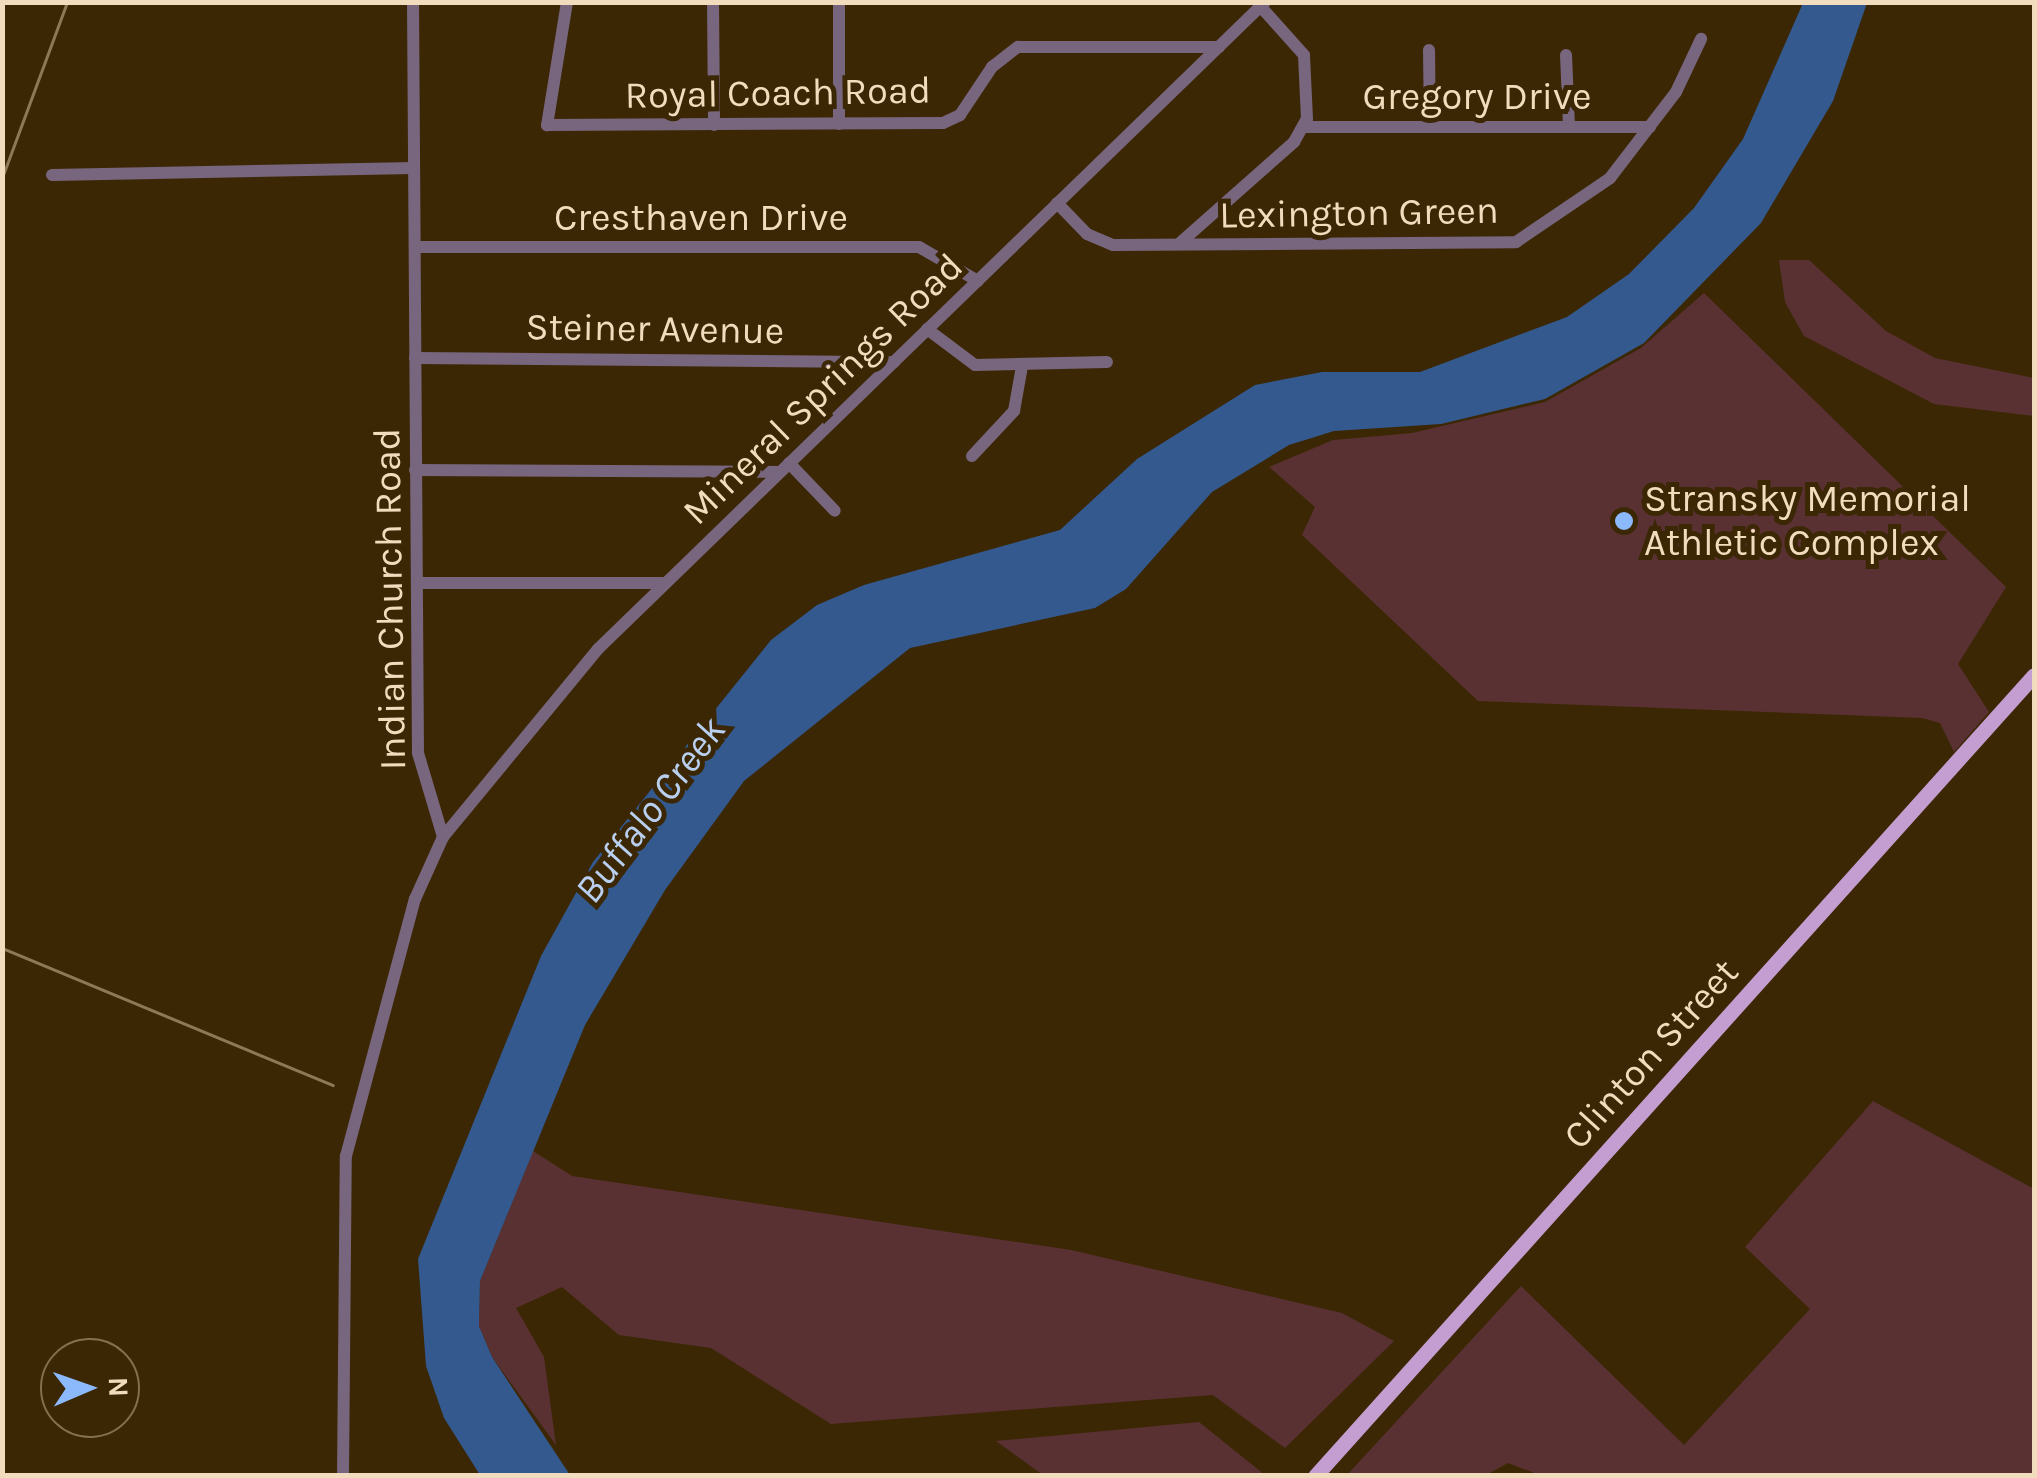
<!DOCTYPE html>
<html>
<head>
<meta charset="utf-8">
<style>
  body { margin:0 }
  #map { position:relative; width:2037px; height:1478px; overflow:hidden; background:#3b2704; font-family:Karla,sans-serif }
  div>[style] { position:absolute }
  [style*='--x'] { left:calc(var(--x)*1px); top:calc(var(--y)*1px); width:calc(var(--w)*1px); rotate:calc(var(--a)*1deg) }
  .green>* { inset:0; background:#5a3133 }
  .water>* { inset:0; background:#33598e }
  .minor>* { height:12px; margin:-6px; padding:0 6px; transform-origin:6px; border-radius:6px; background:#78657e }
  .major>* { height:15px; margin:-7.5px; padding:0 7.5px; transform-origin:7.5px; border-radius:7.5px; background:#c49ed1 }
  .rail>* { height:2.5px; margin:-1.25px; padding:0 1.25px; transform-origin:1.25px; border-radius:1.25px; background:#8d7958 }
  .dots>* { width:28px; height:28px; translate:-50% -50%; box-sizing:border-box; border:5px solid #3b2704; border-radius:50% }
  span { translate:-50% -50%; white-space:nowrap; text-align:center; line-height:1.15; -webkit-text-stroke:10px #3b2704; paint-order:stroke }
  .street-label { font-size:38px; color:#f1dcbd }
  .poi-label { font-size:38px; color:#f1dcbd }
  .left { translate:0 -50%; text-align:left }
  .water-label { font-size:40px; color:#b9cfef; font-style:italic }
  .frame { position:absolute; inset:0; border:5px solid #f1dcbd; pointer-events:none }
  .north { position:absolute; left:40px; top:1338px; width:100px; height:100px; box-sizing:border-box; background:#3b2704; border:2px solid #846f4e; border-radius:50%; rotate:88deg; font-size:28px; font-weight:700; line-height:40px; text-align:center; color:#f1dcbd }
  .north::after { content:''; display:block; margin:auto; width:35px; height:45px; background:#8bb9fc; clip-path:polygon(50% 0,100% 100%,50% 72%,0 100%) }
</style>
</head>
<body>
<div id="map">
  <div class="green">
    <i style="clip-path:polygon(1779px 260px,1809px 260px,1886px 331px,1935px 358px,2034px 378px,2034px 416px,1934px 404px,1804px 336px,1785px 302px)"></i>
    <i style="clip-path:polygon(1704px 293px,2006px 587px,1958px 664px,1989px 712px,1954px 752px,1940px 723px,1922px 718px,1478px 701px,1302px 535px,1315px 507px,1269px 467px,1333px 440px,1412px 433px,1545px 402px,1641px 348px)"></i>
    <i style="clip-path:polygon(1873px 1101px,2034px 1189px,2034px 1475px,1542px 1476px,1508px 1463px,1486px 1475px,1347px 1475px,1521px 1286px,1684px 1445px,1810px 1309px,1745px 1247px)"></i>
    <i style="clip-path:polygon(533px 1151px,572px 1176px,1071px 1250px,1342px 1313px,1394px 1341px,1285px 1448px,1213px 1395px,831px 1424px,711px 1348px,619px 1335px,562px 1287px,516px 1308px,544px 1357px,556px 1445px,492px 1357px,479px 1326px,480px 1281px)"></i>
    <i style="clip-path:polygon(1199px 1422px,1265px 1475px,1043px 1475px,996px 1441px)"></i>
  </div>
  <div class="water">
    <i style="clip-path:polygon(1803px 3px,1867px 3px,1833px 101px,1761px 223px,1644px 343px,1545px 399px,1441px 424px,1334px 431px,1289px 445px,1212px 492px,1126px 589px,1095px 608px,910px 648px,744px 781px,665px 890px,585px 1025px,480px 1281px,479px 1326px,492px 1357px,570px 1475px,480px 1475px,444px 1418px,426px 1366px,418px 1259px,541px 956px,593px 862px,771px 640px,817px 605px,864px 585px,1060px 530px,1137px 459px,1255px 385px,1322px 372px,1420px 372px,1567px 317px,1629px 274px,1694px 208px,1743px 139px)"></i>
  </div>
  <div class="minor">
    <i style="--x:413;--y:2;--w:751;--a:89.62"></i>
    <i style="--x:418;--y:753;--w:88;--a:73.4"></i>
    <i style="--x:567;--y:2;--w:125;--a:99.2"></i>
    <i style="--x:547;--y:125;--w:396;--a:-0.3"></i>
    <i style="--x:943;--y:123;--w:19;--a:-25"></i>
    <i style="--x:960;--y:115;--w:58;--a:-56.3"></i>
    <i style="--x:992;--y:67;--w:33;--a:-38"></i>
    <i style="--x:1018;--y:47;--w:201;--a:0"></i>
    <i style="--x:713;--y:2;--w:123;--a:89.5"></i>
    <i style="--x:839;--y:2;--w:122;--a:90"></i>
    <i style="--x:1429;--y:50;--w:77;--a:89.3"></i>
    <i style="--x:1566;--y:55;--w:72;--a:87.6"></i>
    <i style="--x:1304;--y:127;--w:346;--a:0"></i>
    <i style="--x:52;--y:175;--w:362;--a:-1.1"></i>
    <i style="--x:1057;--y:203;--w:43;--a:45.9"></i>
    <i style="--x:1087;--y:234;--w:28;--a:23"></i>
    <i style="--x:1113;--y:245;--w:403;--a:-0.4"></i>
    <i style="--x:1516;--y:242;--w:114;--a:-34.2"></i>
    <i style="--x:1610;--y:178;--w:108;--a:-52.5"></i>
    <i style="--x:1676;--y:92;--w:59;--a:-64.7"></i>
    <i style="--x:1181;--y:242;--w:151;--a:-41.5"></i>
    <i style="--x:1294;--y:142;--w:26;--a:-61"></i>
    <i style="--x:1307;--y:119;--w:64;--a:-92.7"></i>
    <i style="--x:1304;--y:55;--w:64;--a:-131.9"></i>
    <i style="--x:415;--y:247;--w:504;--a:0"></i>
    <i style="--x:919;--y:247;--w:68;--a:30"></i>
    <i style="--x:927;--y:329;--w:60;--a:36.9"></i>
    <i style="--x:975;--y:365;--w:132;--a:-1.3"></i>
    <i style="--x:415;--y:358;--w:479;--a:0.5"></i>
    <i style="--x:972;--y:456;--w:62;--a:-47"></i>
    <i style="--x:1014;--y:411;--w:46;--a:-79.9"></i>
    <i style="--x:789;--y:463;--w:66;--a:46.2"></i>
    <i style="--x:415;--y:470;--w:364;--a:0.3"></i>
    <i style="--x:418;--y:583;--w:247;--a:0"></i>
    <i style="--x:343;--y:1476;--w:320;--a:-89.5"></i>
    <i style="--x:346;--y:1156;--w:266;--a:-75"></i>
    <i style="--x:415;--y:899;--w:68;--a:-65.7"></i>
    <i style="--x:443;--y:837;--w:244;--a:-50.5"></i>
    <i style="--x:598;--y:649;--w:929;--a:-44.13"></i>
  </div>
  <div class="major">
    <i style="--x:1315;--y:1476;--w:1076;--a:-48.09"></i>
  </div>
  <div class="rail">
    <i style="--x:2;--y:178;--w:188;--a:-69.7"></i>
    <i style="--x:2;--y:948;--w:358;--a:22.5"></i>
  </div>
  <div class="dots">
    <i style="left:1624px;top:521px;background:#8bb9fc"></i>
  </div>
  <div class="street-label">
    <span style="left:778px;top:93px;rotate:-1deg">Royal Coach Road</span>
    <span style="left:1477px;top:97px">Gregory Drive</span>
    <span style="left:1359px;top:213px;rotate:-1deg">Lexington Green</span>
    <span style="left:701px;top:218px">Cresthaven Drive</span>
    <span style="left:655px;top:329px;rotate:1deg">Steiner Avenue</span>
    <span style="left:823px;top:389px;rotate:-44deg">Mineral Springs Road</span>
    <span style="left:390px;top:599px;rotate:-91deg">Indian Church Road</span>
    <span style="left:1651px;top:1054px;rotate:-48deg">Clinton Street</span>
  </div>
  <div class="poi-label">
    <span class="left" style="left:1644px;top:521px">Stransky Memorial<br>Athletic Complex</span>
  </div>
  <div class="water-label">
    <span style="left:650px;top:810px;rotate:-53deg">Buffalo Creek</span>
  </div>
  <div class="frame"></div>
  <div class="north">N</div>
</div>
</body>
</html>
